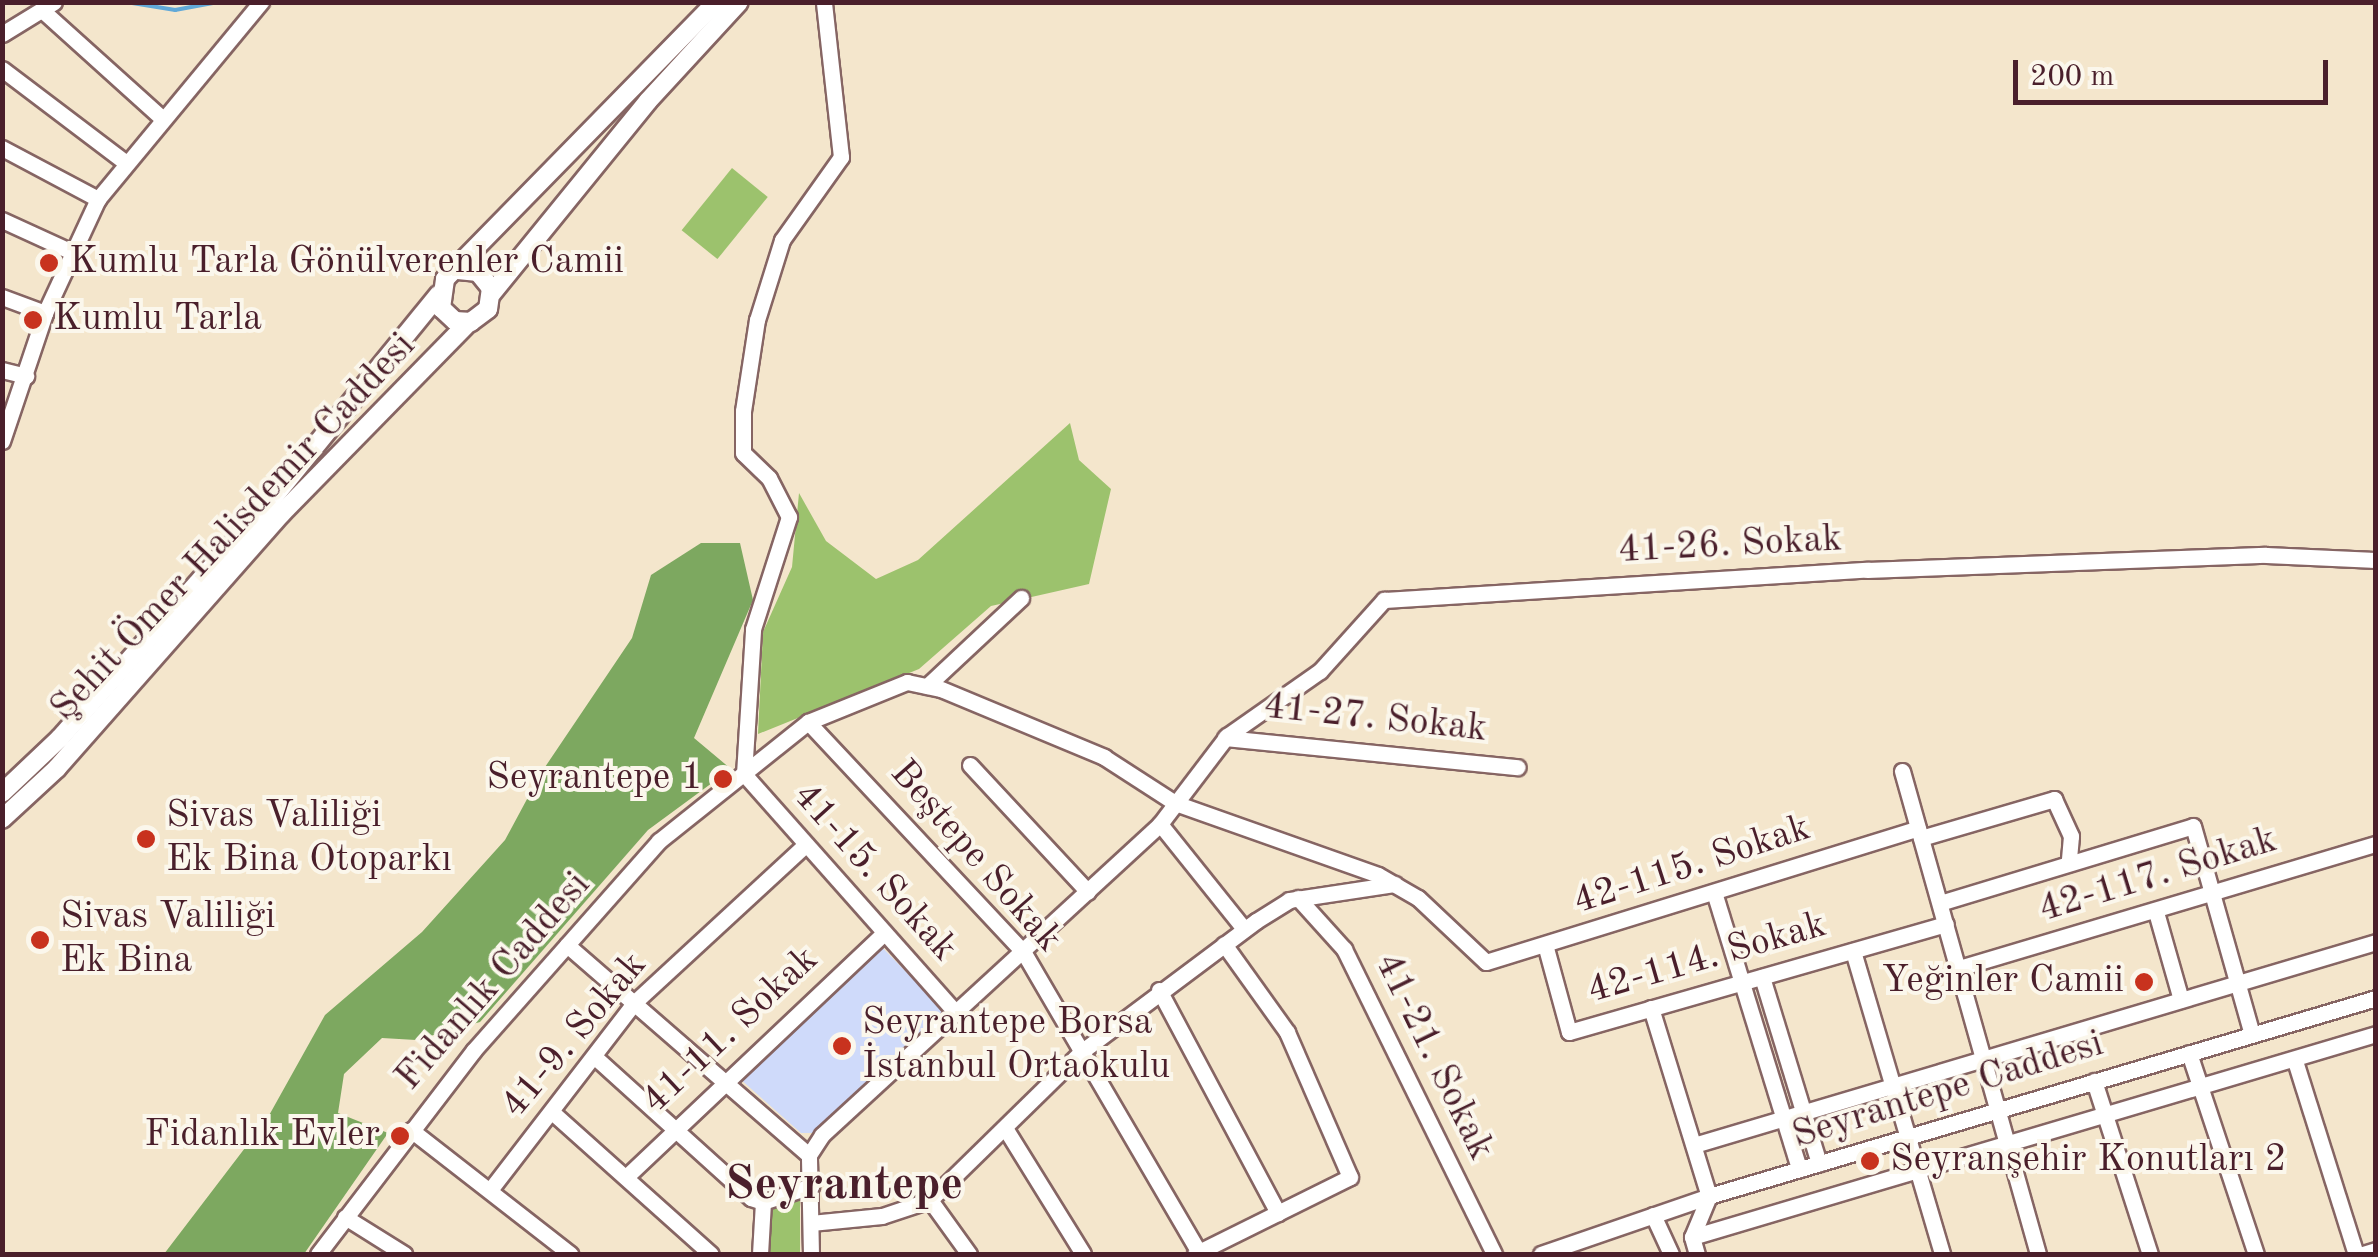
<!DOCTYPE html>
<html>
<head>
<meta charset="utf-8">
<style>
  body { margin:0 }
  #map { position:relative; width:2378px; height:1257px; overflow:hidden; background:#f4e6cc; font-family:"Old Standard TT",serif }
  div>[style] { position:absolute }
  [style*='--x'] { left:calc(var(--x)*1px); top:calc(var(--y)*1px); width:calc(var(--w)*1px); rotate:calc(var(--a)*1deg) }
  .built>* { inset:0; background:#cfdafa }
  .green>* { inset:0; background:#9cc26d; transform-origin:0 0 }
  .forest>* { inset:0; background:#7da860 }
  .stream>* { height:4px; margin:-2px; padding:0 2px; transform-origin:2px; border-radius:2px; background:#61a9d8 }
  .roads { filter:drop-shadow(2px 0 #866563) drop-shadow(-2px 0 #866563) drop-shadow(0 2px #866563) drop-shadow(0 -2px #866563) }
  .minor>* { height:15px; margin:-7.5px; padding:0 7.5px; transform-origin:7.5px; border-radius:7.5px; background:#fff }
  .major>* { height:18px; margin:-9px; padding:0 9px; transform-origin:9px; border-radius:9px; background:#fff }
  .dots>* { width:28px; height:28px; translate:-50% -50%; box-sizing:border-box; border:5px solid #fbf7ec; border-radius:50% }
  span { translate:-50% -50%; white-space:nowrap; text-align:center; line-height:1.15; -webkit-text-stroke:8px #fbf7ec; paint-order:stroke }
  .poi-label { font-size:38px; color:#4a1f2b }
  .left { translate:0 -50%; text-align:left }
  .right { translate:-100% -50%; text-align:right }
  .street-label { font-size:38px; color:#4a1f2b }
  .district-label { font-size:48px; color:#4a1f2b; font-weight:700 }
  .frame { position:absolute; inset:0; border:5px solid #4a1f2b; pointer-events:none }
  .scale { position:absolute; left:2013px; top:60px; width:315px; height:45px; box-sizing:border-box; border:5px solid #4a1f2b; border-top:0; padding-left:12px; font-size:30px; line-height:35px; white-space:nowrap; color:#4a1f2b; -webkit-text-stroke:8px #fbf7ec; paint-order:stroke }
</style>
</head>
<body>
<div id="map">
  <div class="built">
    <i style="clip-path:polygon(878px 943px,947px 1014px,814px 1133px,801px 1133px,739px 1078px)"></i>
  </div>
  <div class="green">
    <i style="left:732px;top:168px;width:46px;height:80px;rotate:39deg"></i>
    <i style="clip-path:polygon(1070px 423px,1079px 460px,1111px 489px,1089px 584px,991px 606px,919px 669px,758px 734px,763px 632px,792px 567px,799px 493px,826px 541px,876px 579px,918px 560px)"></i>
    <i style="clip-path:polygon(800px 1199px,800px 1254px,767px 1254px,771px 1210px)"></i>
  </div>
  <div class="forest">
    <i style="clip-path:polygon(701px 543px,740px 543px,753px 600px,694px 738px,731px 769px,648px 830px,480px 1022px,416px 1040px,382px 1038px,344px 1074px,338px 1113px,388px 1133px,304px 1254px,164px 1254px,267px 1119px,325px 1015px,422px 932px,505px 840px,541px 773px,632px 638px,651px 575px)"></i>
  </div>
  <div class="stream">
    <i style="--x:126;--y:2;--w:50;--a:9.3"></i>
    <i style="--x:175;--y:10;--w:44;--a:-10.5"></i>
  </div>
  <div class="roads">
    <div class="minor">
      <i style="--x:43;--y:11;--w:160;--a:42"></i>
      <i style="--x:2;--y:34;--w:61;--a:-31.6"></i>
      <i style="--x:2;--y:69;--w:154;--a:37.1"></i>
      <i style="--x:2;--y:148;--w:109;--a:28"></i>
      <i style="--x:2;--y:220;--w:77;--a:24.6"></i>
      <i style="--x:2;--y:297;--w:46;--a:20.4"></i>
      <i style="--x:2;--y:370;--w:25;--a:14"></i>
      <i style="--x:2;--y:441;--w:135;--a:-71.4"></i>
      <i style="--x:45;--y:313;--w:126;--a:-65.1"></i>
      <i style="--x:98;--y:199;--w:256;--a:-50.4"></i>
      <i style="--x:927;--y:686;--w:129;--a:-43.1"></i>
      <i style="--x:808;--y:722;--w:316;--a:46.9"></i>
      <i style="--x:1024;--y:953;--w:349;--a:59.7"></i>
      <i style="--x:1225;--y:738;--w:294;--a:5.7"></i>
      <i style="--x:970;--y:765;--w:173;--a:47.1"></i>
      <i style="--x:1902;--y:771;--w:502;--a:74.27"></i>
      <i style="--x:744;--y:774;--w:145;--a:-86.4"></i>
      <i style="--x:753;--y:629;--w:118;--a:-72.2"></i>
      <i style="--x:789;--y:517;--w:44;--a:-117.1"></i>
      <i style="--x:769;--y:478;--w:36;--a:-136"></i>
      <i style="--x:743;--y:453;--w:42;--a:-90"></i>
      <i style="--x:743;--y:411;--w:92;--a:-81.3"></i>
      <i style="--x:757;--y:320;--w:84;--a:-72.6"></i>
      <i style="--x:782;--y:240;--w:102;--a:-54.6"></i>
      <i style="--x:841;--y:157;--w:156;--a:-96.3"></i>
      <i style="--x:744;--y:774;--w:321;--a:48.4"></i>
      <i style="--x:1160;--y:824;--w:134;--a:51.3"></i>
      <i style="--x:1921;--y:838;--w:139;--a:-16.3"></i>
      <i style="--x:2054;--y:799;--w:41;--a:65.3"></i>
      <i style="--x:2071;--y:836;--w:25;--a:95"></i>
      <i style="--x:1714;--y:892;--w:290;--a:72.9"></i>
      <i style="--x:1298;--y:898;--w:69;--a:48"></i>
      <i style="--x:1344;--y:949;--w:340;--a:63.8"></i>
      <i style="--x:1940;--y:903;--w:264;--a:-16.9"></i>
      <i style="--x:2193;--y:826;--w:216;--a:74.2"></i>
      <i style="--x:2156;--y:912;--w:91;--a:74.1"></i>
      <i style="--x:567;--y:945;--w:320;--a:41"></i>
      <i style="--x:1546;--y:948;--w:87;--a:74.7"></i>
      <i style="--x:1569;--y:1032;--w:392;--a:-16"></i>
      <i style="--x:1853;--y:951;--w:316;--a:73.6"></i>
      <i style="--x:1959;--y:968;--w:435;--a:-16.6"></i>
      <i style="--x:1762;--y:977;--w:195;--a:73"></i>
      <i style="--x:1159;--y:990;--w:253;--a:61.9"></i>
      <i style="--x:1651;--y:1008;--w:197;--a:72.9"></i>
      <i style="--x:1709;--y:1196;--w:44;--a:112.5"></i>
      <i style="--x:1692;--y:1237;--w:18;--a:74"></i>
      <i style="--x:2189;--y:1053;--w:212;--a:71.6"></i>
      <i style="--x:596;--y:1058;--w:209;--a:42.1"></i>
      <i style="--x:751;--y:1198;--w:13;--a:18"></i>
      <i style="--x:763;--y:1202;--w:51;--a:-18.4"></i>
      <i style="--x:2295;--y:1061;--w:202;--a:72.5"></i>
      <i style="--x:2094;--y:1081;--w:182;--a:72.1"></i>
      <i style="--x:552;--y:1112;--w:213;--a:41.8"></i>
      <i style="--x:1005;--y:1128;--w:148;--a:58.2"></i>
      <i style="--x:411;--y:1130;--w:202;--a:37.9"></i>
      <i style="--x:1694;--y:1145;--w:712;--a:-16.58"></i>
      <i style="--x:626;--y:1177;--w:354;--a:-43.4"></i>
      <i style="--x:490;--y:1190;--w:237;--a:-52.4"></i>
      <i style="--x:635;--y:1002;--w:229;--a:-42.7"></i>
      <i style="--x:930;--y:1200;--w:67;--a:54.2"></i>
      <i style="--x:1653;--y:1215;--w:43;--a:65.2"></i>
      <i style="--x:345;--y:1217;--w:70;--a:32.1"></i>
      <i style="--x:811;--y:1223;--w:71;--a:-5.6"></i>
      <i style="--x:882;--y:1216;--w:51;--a:-18.4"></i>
      <i style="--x:930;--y:1200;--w:211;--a:-44.4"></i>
      <i style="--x:1081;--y:1052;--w:219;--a:-36.8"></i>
      <i style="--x:1256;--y:921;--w:39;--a:-32"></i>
      <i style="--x:1289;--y:900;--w:107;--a:-8.6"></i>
      <i style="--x:1692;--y:1237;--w:713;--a:-16.53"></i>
      <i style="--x:318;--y:1254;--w:257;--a:-52.6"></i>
      <i style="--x:474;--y:1050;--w:279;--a:-48.5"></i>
      <i style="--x:659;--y:841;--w:191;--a:-38.6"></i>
      <i style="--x:808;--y:722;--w:107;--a:-22"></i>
      <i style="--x:907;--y:682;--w:35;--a:12"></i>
      <i style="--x:941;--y:689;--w:177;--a:22.6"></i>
      <i style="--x:1104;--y:757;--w:85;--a:32.9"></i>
      <i style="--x:1175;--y:803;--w:215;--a:19.5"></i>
      <i style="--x:1378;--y:875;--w:46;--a:29.9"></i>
      <i style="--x:1418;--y:898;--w:93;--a:43.3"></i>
      <i style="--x:1486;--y:962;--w:452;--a:-17.2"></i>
      <i style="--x:760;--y:1254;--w:52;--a:-86.7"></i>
      <i style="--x:811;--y:1254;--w:99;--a:-91.2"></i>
      <i style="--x:809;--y:1155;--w:24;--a:-57"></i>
      <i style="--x:822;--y:1135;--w:459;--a:-42.6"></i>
      <i style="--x:1160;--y:824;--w:111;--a:-52.7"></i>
      <i style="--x:1227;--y:736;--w:113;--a:-35"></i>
      <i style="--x:1320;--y:671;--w:96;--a:-48"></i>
      <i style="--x:1384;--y:600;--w:484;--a:-3.6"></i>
      <i style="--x:1867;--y:570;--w:399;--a:-2.2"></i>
      <i style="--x:2266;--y:555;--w:110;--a:2.6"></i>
      <i style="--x:1195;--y:1254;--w:173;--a:-26.4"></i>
      <i style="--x:1350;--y:1177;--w:158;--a:-113.5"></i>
      <i style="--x:1287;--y:1032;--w:108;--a:-125.6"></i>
      <i style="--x:1541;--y:1254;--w:178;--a:-19"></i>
      <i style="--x:1709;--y:1196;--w:696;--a:-16.53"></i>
      <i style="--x:2363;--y:1254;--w:14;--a:-17"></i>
    </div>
    <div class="major">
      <i style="--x:458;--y:270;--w:20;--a:6"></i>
      <i style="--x:478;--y:272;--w:21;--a:51"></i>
      <i style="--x:491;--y:288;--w:21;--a:98"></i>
      <i style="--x:488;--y:309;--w:21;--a:143"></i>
      <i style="--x:471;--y:322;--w:16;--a:-176"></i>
      <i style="--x:455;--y:321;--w:19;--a:-137"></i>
      <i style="--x:441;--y:308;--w:29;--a:-82"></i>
      <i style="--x:445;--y:279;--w:388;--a:-45.6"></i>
      <i style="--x:492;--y:293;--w:247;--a:-50.9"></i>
      <i style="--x:648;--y:101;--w:134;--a:-47.4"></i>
      <i style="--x:2;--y:793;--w:80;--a:-43.5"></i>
      <i style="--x:60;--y:738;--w:319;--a:-48.4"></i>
      <i style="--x:272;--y:499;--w:264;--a:-50.8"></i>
      <i style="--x:2;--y:819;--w:75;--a:-42.8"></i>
      <i style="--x:57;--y:768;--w:339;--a:-48.6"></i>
      <i style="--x:281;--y:514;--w:269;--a:-45.6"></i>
    </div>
  </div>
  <div class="dots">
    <i style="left:49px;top:263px;background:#c8321e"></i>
    <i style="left:33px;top:320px;background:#c8321e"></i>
    <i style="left:723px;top:779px;background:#c8321e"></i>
    <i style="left:146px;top:839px;background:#c8321e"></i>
    <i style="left:40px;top:940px;background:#c8321e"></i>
    <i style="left:2144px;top:982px;background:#c8321e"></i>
    <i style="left:842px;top:1046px;background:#c8321e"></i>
    <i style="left:400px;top:1136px;background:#c8321e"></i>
    <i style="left:1870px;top:1161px;background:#c8321e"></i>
  </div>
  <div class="poi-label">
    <span class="left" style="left:69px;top:263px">Kumlu Tarla Gönülverenler Camii</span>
    <span class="left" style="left:53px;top:320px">Kumlu Tarla</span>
    <span class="right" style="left:703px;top:779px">Seyrantepe 1</span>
    <span class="left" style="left:166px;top:839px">Sivas Valiliği<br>Ek Bina Otoparkı</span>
    <span class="left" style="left:60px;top:940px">Sivas Valiliği<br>Ek Bina</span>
    <span class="right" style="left:2124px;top:982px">Yeğinler Camii</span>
    <span class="left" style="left:862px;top:1046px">Seyrantepe Borsa<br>İstanbul Ortaokulu</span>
    <span class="right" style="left:380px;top:1136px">Fidanlık Evler</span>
    <span class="left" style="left:1890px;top:1161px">Seyranşehir Konutları 2</span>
  </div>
  <div class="street-label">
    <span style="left:234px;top:528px;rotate:-47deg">Şehit Ömer Halisdemir Caddesi</span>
    <span style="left:1730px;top:546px;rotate:-3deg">41-26. Sokak</span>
    <span style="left:1375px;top:719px;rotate:6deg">41-27. Sokak</span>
    <span style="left:975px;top:857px;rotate:49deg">Beştepe Sokak</span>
    <span style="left:1692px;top:866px;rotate:-18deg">42-115. Sokak</span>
    <span style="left:874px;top:873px;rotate:48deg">41-15. Sokak</span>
    <span style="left:2158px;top:876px;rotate:-17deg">42-117. Sokak</span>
    <span style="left:1707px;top:959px;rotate:-16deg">42-114. Sokak</span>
    <span style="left:494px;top:982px;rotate:-49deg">Fidanlık Caddesi</span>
    <span style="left:731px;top:1031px;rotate:-43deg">41-11. Sokak</span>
    <span style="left:575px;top:1036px;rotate:-50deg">41-9. Sokak</span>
    <span style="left:1433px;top:1057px;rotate:64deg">41-21. Sokak</span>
    <span style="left:1948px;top:1091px;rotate:-17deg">Seyrantepe Caddesi</span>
  </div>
  <div class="district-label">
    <span style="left:844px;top:1186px">Seyrantepe</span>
  </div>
  <div class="frame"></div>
  <div class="scale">200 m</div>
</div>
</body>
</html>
